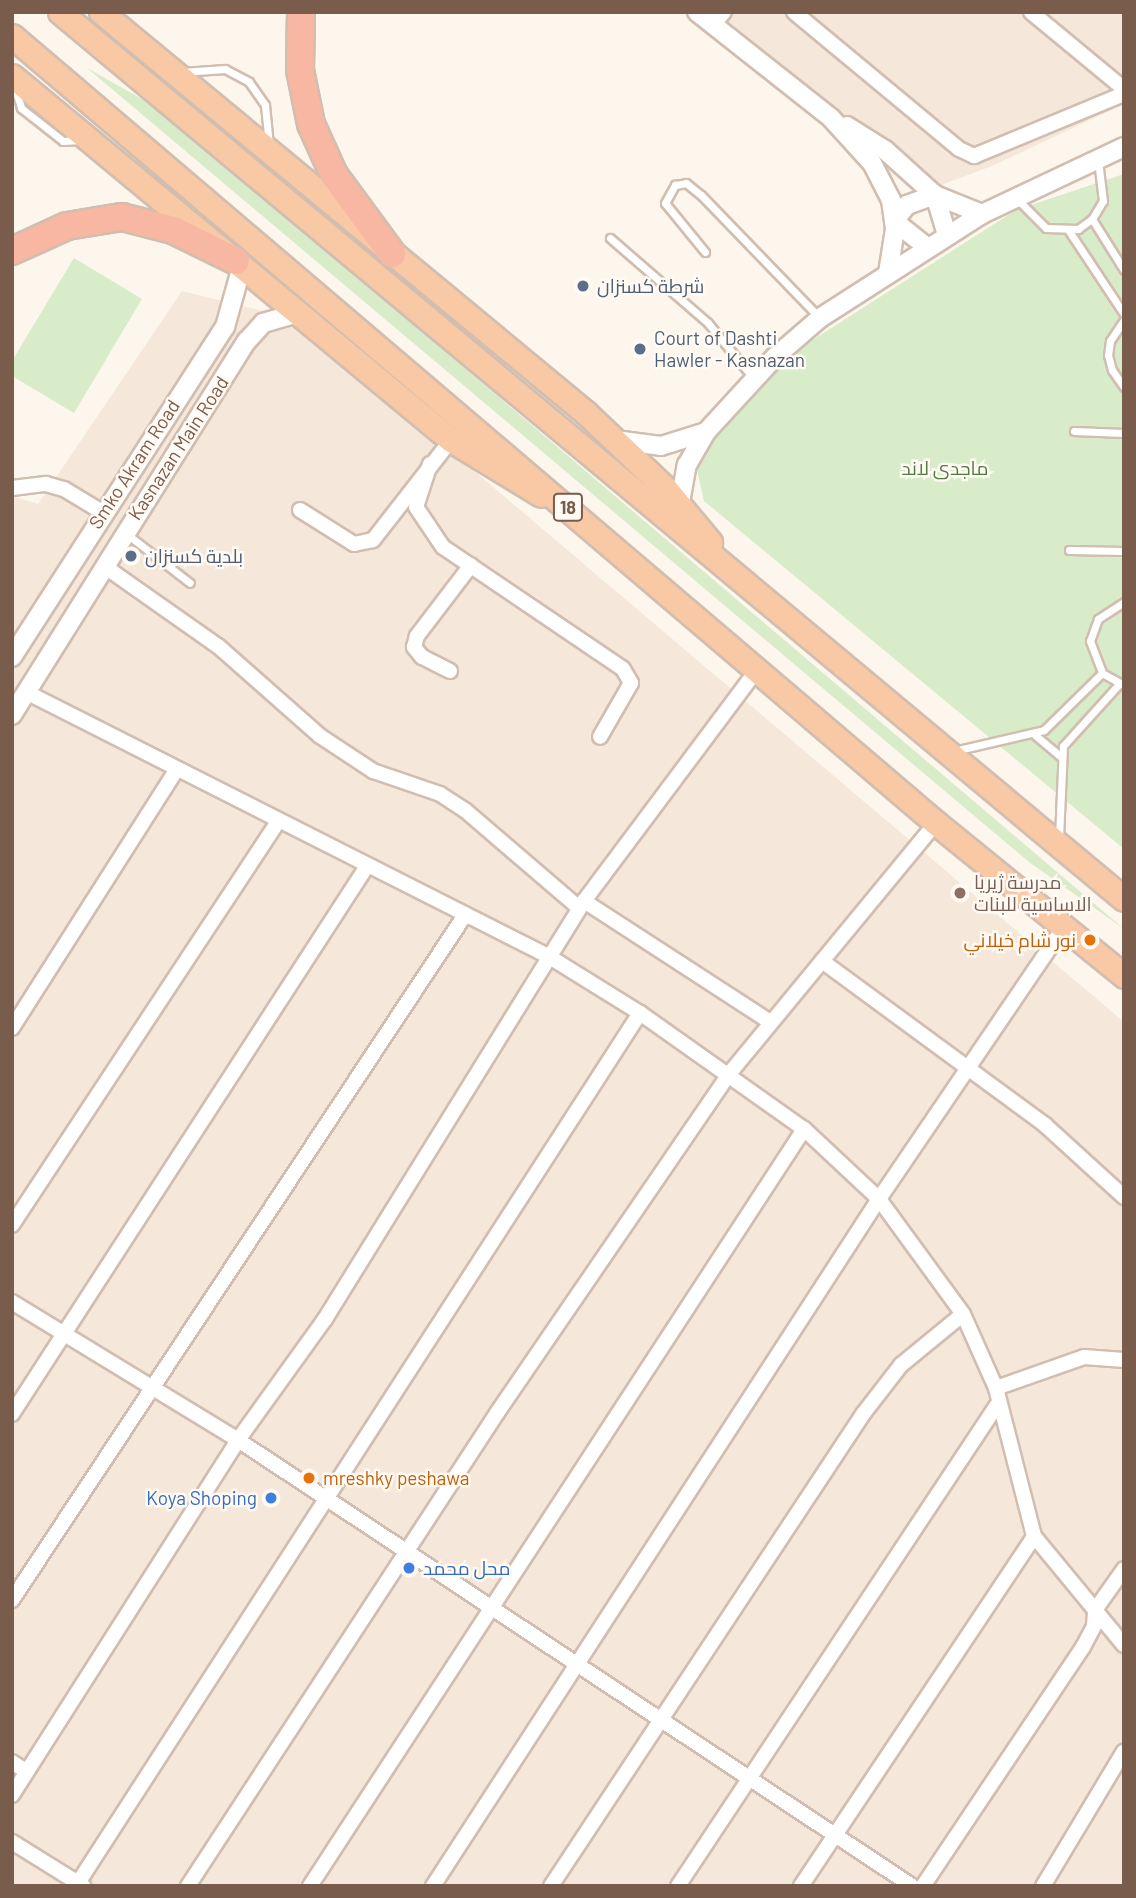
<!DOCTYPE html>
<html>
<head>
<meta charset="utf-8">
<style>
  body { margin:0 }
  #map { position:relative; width:1136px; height:1898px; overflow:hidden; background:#fdf6ec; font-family:Barlow,Cairo,sans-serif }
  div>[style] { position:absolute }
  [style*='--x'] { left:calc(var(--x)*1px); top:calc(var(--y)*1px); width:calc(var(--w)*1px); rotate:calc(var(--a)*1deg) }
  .residential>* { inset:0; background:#f5e8da }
  .green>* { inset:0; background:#d8ecc9 }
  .roads { filter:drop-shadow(2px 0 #d1beb0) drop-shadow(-2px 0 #d1beb0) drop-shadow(0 2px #d1beb0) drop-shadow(0 -2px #d1beb0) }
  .service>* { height:7px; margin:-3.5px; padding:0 3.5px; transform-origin:3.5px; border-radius:3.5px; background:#fff }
  .minor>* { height:14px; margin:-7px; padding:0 7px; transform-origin:7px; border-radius:7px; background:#fff }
  .tertiary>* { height:18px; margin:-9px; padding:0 9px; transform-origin:9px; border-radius:9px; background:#fff }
  .trunk>* { height:23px; margin:-11.5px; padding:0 11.5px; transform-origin:11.5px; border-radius:11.5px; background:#f9c8a4 }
  .motorway>* { height:26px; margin:-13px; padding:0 13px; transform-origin:13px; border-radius:13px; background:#f7b7a3 }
  .dots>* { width:19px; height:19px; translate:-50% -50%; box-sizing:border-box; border:4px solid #fffaf3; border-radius:50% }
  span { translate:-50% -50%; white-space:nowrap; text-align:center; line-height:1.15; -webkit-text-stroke:5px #fffaf3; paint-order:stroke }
  .shield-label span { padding:2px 5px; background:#fffaf3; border:2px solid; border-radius:5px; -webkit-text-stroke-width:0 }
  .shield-label { font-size:18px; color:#7a5c4d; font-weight:700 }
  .service-label { font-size:19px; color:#4e5e75 }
  .left { translate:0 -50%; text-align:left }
  .street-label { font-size:19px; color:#7a5c4d }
  .park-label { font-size:19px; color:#537a41 }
  .education-label { font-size:19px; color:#785e54 }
  .food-label { font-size:19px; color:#c56008 }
  .right { translate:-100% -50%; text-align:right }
  .shop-label { font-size:19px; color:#366cbe }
  .frame { position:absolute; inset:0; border:14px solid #7a5c4d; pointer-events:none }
</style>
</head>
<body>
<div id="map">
  <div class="residential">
    <i style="clip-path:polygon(709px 12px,1124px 12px,1124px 104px,992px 166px,925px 191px)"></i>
    <i style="clip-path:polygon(182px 291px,295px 319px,1124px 1022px,1124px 1886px,12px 1886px,12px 496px,38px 504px)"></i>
  </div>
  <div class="green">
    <i style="clip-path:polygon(87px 68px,142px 99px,193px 137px,1124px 929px,1029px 862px)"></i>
    <i style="clip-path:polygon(1124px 174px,1124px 849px,704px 501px,695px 461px,797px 350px,1016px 210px)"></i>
    <i style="clip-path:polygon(74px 258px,142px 299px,74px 413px,12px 376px,12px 361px)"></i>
  </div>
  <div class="roads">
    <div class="service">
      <i style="--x:182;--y:72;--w:43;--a:-4"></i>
      <i style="--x:225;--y:69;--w:27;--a:28"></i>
      <i style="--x:249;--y:82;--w:28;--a:55"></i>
      <i style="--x:265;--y:105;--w:40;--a:84.3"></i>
      <i style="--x:15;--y:88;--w:21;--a:73"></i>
      <i style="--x:21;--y:108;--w:53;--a:38.2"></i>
      <i style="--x:63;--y:141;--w:18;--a:-3"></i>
      <i style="--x:1016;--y:198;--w:42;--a:45"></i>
      <i style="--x:1046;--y:228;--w:32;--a:2"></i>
      <i style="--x:1078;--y:229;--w:17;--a:-36"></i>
      <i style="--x:1092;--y:219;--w:21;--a:-59"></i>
      <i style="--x:1103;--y:201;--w:41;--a:-97"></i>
      <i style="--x:1092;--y:219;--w:60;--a:57.9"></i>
      <i style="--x:1069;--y:231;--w:100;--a:56.5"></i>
      <i style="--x:610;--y:238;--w:130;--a:40.9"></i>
      <i style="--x:708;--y:323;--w:72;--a:50.6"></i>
      <i style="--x:705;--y:252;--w:63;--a:-129.2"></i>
      <i style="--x:665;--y:203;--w:21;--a:-61"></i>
      <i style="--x:675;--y:185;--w:11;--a:-10"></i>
      <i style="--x:686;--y:183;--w:19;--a:39"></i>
      <i style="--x:701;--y:195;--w:170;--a:46"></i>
      <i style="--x:1124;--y:320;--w:25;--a:124"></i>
      <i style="--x:1110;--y:341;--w:14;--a:98"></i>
      <i style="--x:1108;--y:355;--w:16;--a:75"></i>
      <i style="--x:1112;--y:370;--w:21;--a:55"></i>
      <i style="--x:1074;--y:431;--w:50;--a:2.3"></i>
      <i style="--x:128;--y:535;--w:78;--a:37.7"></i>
      <i style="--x:1069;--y:550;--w:55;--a:1"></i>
      <i style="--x:1124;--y:602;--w:31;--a:147"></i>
      <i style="--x:1098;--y:619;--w:23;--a:110"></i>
      <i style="--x:1090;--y:641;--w:34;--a:69"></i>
      <i style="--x:1102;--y:673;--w:25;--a:29"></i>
      <i style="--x:1035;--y:735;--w:33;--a:40"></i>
      <i style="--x:954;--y:751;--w:92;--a:-13.1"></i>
      <i style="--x:1044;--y:730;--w:81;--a:-44.5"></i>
      <i style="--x:1059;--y:838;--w:92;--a:-87.5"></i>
      <i style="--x:1063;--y:746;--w:84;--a:-47.9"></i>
    </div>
    <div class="minor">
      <i style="--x:794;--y:12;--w:214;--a:39.7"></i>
      <i style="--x:959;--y:149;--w:17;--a:25"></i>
      <i style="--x:974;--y:156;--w:162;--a:-22.5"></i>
      <i style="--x:1031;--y:12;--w:121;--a:39.6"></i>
      <i style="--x:713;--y:25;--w:17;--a:-50"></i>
      <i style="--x:430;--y:464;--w:45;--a:108"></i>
      <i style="--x:416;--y:507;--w:48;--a:56"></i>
      <i style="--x:443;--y:547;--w:217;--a:34.1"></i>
      <i style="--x:623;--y:669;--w:16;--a:60"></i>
      <i style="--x:631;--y:683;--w:62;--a:119.9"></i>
      <i style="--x:12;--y:488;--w:34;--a:-7"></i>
      <i style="--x:46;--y:484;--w:19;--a:16"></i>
      <i style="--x:64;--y:489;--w:44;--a:31.2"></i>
      <i style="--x:300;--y:510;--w:64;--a:32.2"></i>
      <i style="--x:354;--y:544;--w:19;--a:-12"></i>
      <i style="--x:373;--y:540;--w:127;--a:-52"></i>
      <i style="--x:104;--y:566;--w:139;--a:35.1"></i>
      <i style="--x:218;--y:646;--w:136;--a:41.4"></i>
      <i style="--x:320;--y:736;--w:64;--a:33.4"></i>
      <i style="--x:373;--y:771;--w:71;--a:18.9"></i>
      <i style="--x:440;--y:794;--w:31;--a:33"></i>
      <i style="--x:466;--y:811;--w:149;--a:40.6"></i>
      <i style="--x:450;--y:671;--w:31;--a:-153"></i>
      <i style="--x:422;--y:657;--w:13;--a:-129"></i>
      <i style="--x:414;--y:647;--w:11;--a:-75"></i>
      <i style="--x:417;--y:636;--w:89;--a:-52.7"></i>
      <i style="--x:26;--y:692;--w:585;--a:26.83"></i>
      <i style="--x:548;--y:956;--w:108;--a:31.8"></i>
      <i style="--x:640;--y:1013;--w:201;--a:35.3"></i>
      <i style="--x:804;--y:1129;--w:103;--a:43"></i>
      <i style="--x:879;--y:1199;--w:142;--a:53.9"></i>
      <i style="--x:963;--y:1314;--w:81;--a:66"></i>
      <i style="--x:996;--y:1388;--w:153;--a:75.6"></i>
      <i style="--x:1034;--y:1536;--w:141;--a:50.5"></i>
      <i style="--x:584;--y:901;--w:221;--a:33"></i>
      <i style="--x:822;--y:961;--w:277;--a:36.3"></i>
      <i style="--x:1045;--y:1125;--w:107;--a:42.3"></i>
      <i style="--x:12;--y:1028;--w:307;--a:-57.5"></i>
      <i style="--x:12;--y:1225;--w:484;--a:-56.6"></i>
      <i style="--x:12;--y:1302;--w:265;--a:31.4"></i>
      <i style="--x:238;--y:1440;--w:808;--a:33.49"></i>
      <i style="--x:996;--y:1388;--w:93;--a:-19.4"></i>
      <i style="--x:1084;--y:1357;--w:40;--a:4.3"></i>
      <i style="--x:12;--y:1414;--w:653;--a:-57.06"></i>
      <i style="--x:12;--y:1600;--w:821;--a:-56.52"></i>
      <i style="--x:12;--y:1762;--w:17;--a:33"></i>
      <i style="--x:12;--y:1795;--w:421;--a:-57.5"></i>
      <i style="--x:238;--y:1440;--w:149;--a:-54.3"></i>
      <i style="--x:325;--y:1319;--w:492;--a:-58.2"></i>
      <i style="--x:584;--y:901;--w:291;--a:-53.2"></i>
      <i style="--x:12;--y:1842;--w:84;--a:31.8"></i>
      <i style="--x:78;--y:1883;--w:1036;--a:-57.14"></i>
      <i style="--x:188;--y:1886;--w:565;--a:-56.84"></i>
      <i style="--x:497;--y:1413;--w:411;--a:-55.6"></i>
      <i style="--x:729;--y:1074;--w:325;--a:-50.5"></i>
      <i style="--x:310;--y:1886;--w:904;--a:-56.87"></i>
      <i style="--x:433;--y:1886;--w:819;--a:-57.01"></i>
      <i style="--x:879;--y:1199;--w:329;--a:-55.8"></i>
      <i style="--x:551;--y:1886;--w:566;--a:-56.53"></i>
      <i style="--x:863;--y:1414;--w:62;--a:-52.2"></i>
      <i style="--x:901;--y:1365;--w:80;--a:-39.4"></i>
      <i style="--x:678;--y:1886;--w:581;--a:-56.45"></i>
      <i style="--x:801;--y:1886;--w:420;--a:-56.3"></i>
      <i style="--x:923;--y:1886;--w:288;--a:-56.2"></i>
      <i style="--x:1083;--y:1647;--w:24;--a:-62"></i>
      <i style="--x:1094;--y:1626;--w:16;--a:-86"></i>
      <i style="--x:1095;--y:1610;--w:50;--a:-54.7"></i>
      <i style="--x:1043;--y:1886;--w:157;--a:-59"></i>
    </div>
    <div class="tertiary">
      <i style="--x:697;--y:12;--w:171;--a:38.3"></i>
      <i style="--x:831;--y:118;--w:61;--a:47.7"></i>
      <i style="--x:872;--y:163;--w:42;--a:62.8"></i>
      <i style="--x:891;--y:200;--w:29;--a:82"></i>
      <i style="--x:895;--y:229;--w:45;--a:99"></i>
      <i style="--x:847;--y:126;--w:45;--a:32.3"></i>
      <i style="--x:885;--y:150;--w:67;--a:42"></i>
      <i style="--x:935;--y:195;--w:51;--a:22"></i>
      <i style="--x:928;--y:248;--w:43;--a:-141.5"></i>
      <i style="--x:894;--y:221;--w:21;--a:-51"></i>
      <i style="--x:907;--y:205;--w:30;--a:-20"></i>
      <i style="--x:935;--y:195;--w:42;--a:73.3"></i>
      <i style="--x:615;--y:440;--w:46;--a:7.4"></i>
      <i style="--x:661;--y:446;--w:47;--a:-17.3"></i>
      <i style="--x:680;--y:503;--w:39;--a:-80"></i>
      <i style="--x:687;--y:465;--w:38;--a:-60"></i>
      <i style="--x:706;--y:432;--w:102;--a:-47.4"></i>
      <i style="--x:775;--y:357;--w:60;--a:-40.9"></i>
      <i style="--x:820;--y:318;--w:193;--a:-32.7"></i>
      <i style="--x:982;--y:214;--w:157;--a:-25.3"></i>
      <i style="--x:12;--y:657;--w:393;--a:-57.2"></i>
      <i style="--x:225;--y:327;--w:63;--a:-74.4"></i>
      <i style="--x:12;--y:715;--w:442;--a:-57.9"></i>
      <i style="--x:247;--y:341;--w:24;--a:-48"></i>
      <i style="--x:263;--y:323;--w:35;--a:-16"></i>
    </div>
    <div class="trunk">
      <i style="--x:60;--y:12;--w:1385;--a:39.82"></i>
      <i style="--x:101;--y:12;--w:629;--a:39.58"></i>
      <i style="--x:586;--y:413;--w:108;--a:43.5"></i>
      <i style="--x:664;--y:487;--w:72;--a:50.1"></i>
      <i style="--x:12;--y:36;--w:1214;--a:40.42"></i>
      <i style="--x:936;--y:823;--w:242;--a:39.1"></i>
      <i style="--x:12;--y:76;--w:570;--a:39.66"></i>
      <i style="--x:451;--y:440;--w:105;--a:31.4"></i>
    </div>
    <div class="motorway">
      <i style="--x:301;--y:12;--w:58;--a:91"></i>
      <i style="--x:300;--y:70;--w:55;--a:78.5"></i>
      <i style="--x:311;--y:124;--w:56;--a:65.7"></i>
      <i style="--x:334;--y:175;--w:98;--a:53.7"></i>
      <i style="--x:12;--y:251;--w:60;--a:-24.4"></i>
      <i style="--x:67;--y:226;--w:56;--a:-9.3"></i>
      <i style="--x:122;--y:217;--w:53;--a:14.3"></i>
      <i style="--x:173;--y:230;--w:70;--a:26.2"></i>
    </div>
  </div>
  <div class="dots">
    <i style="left:583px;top:286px;background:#5c6f8a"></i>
    <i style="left:640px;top:349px;background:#5c6f8a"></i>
    <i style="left:131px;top:556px;background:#5c6f8a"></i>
    <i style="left:960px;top:893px;background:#8d6e63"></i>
    <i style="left:1090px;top:940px;background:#e8710a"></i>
    <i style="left:309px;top:1478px;background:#e8710a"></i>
    <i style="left:271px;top:1498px;background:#3f7fe0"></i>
    <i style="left:409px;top:1568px;background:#3f7fe0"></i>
  </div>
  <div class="shield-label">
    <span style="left:568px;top:507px">18</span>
  </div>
  <div class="service-label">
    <span class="left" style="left:597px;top:286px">شرطة كسنزان</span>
    <span class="left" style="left:654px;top:349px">Court of Dashti<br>Hawler - Kasnazan</span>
    <span class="left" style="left:145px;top:556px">بلدية كسنزان</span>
  </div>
  <div class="street-label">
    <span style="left:178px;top:448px;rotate:-57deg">Kasnazan Main Road</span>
    <span style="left:134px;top:464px;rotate:-57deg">Smko Akram Road</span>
  </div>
  <div class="park-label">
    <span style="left:945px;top:468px">ماجدی لاند</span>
  </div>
  <div class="education-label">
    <span class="left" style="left:974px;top:893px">مدرسة ژيريا<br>الاساسية للبنات</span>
  </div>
  <div class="food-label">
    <span class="right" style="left:1076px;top:940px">نور شام خيلاني</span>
    <span class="left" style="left:323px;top:1478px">mreshky peshawa</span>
  </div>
  <div class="shop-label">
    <span class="right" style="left:257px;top:1498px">Koya Shoping</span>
    <span class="left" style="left:423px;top:1568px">محل محمد</span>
  </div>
  <div class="frame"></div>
</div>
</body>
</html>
